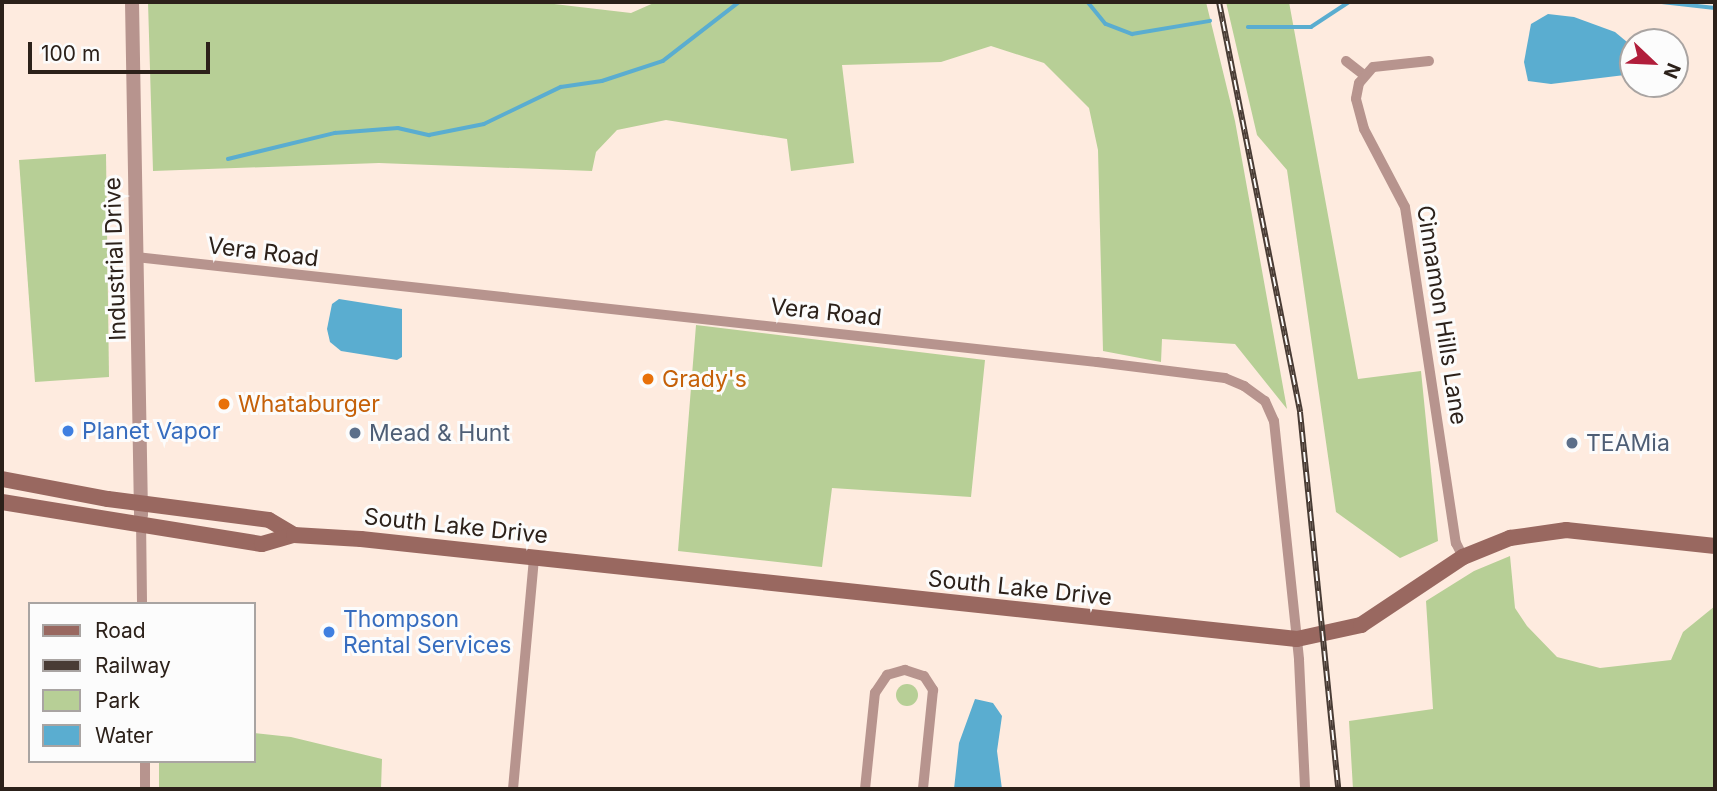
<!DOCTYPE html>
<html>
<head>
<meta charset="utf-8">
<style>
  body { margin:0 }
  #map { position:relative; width:1717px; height:791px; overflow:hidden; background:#feebdf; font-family:Inter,sans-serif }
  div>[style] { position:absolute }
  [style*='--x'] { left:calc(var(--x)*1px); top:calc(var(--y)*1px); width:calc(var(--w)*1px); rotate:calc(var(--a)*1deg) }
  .green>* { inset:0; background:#b7cf96 }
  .round { border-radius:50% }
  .water>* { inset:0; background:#5aadd0 }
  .stream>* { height:3.5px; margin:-1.75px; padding:0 1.75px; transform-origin:1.75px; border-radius:1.75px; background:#5aadd0 }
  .minor>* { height:10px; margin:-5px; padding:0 5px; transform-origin:5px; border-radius:5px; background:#b7948e }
  .tertiary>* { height:14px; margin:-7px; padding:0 7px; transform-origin:7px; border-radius:7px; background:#b7948e }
  .secondary>* { height:16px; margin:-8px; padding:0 8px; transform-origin:8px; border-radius:8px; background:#996860 }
  .rail>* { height:6px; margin-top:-3px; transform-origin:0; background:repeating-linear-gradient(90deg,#fcfcfc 0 10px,#493c35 0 20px); box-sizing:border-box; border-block:2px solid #493c35 }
  .dots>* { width:19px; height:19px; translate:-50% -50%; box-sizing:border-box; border:4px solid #fcfcfc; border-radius:50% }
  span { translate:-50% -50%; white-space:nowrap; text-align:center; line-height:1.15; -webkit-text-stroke:6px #fcfcfc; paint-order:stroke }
  .street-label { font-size:23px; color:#2c211a }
  .food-label { font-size:23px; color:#c56008 }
  .left { translate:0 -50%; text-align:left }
  .shop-label { font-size:23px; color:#366cbe }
  .service-label { font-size:23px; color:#4e5e75 }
  .frame { position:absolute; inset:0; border:4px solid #2c211a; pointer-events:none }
  .legend { position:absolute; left:28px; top:602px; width:228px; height:161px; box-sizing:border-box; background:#fcfcfc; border:2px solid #a9a4a2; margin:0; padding:9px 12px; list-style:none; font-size:21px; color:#2c211a }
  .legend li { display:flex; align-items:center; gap:14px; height:35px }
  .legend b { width:35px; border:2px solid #a9a4a2 }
  .north { position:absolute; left:1619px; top:28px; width:70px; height:70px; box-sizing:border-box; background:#fcfcfc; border:2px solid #a9a4a2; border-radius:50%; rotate:113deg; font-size:19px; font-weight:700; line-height:28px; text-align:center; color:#2c211a }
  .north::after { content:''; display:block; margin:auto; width:24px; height:32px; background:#b11e3b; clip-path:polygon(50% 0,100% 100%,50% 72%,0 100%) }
  .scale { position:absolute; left:28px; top:42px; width:182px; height:32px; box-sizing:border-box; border:4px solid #2c211a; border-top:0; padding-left:9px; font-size:21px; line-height:24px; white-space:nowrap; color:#2c211a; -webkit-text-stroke:5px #fcfcfc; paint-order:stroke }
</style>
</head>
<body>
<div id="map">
  <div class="green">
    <i style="clip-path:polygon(148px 2px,537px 2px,631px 13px,656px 2px,1206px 2px,1235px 121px,1287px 409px,1235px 344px,1162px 339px,1161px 362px,1103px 351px,1098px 150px,1089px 108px,1044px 63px,991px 46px,941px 62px,842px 65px,854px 163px,791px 171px,787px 139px,666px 120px,617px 130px,596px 152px,592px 171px,379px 163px,153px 171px)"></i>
    <i style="clip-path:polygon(1226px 2px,1289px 2px,1358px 379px,1421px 371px,1438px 541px,1400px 558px,1336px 512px,1287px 170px,1257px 135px)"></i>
    <i style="clip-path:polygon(106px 154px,109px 377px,35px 382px,19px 160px)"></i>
    <i style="clip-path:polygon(696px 325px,985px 360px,971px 497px,832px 488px,822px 567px,678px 551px)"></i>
    <i style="clip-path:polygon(1510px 556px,1515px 608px,1527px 626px,1557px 657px,1600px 668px,1671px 660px,1683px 632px,1715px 606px,1715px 789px,1353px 789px,1349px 721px,1433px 709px,1426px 601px,1474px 571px)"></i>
    <i class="round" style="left:896px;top:684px;width:22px;height:22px"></i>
    <i style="clip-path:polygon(254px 733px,291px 737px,382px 759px,381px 789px,159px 789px,159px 761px,254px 761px)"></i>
  </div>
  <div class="water">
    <i style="clip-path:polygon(1548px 14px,1574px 17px,1615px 32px,1633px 47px,1633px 74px,1551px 84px,1528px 81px,1524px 62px,1531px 24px)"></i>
    <i style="clip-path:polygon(339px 299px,402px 309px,402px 357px,397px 360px,341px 351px,330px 342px,327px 329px,332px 304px)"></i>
    <i style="clip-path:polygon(975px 699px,993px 703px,1002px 716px,997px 751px,1002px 789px,954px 789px,959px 743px)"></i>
  </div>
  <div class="stream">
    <i style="--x:1088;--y:2;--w:28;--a:51"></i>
    <i style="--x:1106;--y:24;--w:28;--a:21"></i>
    <i style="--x:1132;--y:34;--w:79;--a:-9.5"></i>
    <i style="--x:1662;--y:2;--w:53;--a:6.5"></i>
    <i style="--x:1248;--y:27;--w:63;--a:0"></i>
    <i style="--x:1311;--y:27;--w:45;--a:-33.3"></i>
    <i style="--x:228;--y:159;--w:110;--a:-13.7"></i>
    <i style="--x:335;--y:133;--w:63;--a:-4.5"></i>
    <i style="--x:398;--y:128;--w:32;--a:13"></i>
    <i style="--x:429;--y:135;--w:56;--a:-11.3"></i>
    <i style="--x:484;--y:124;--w:85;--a:-25.7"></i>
    <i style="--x:561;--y:87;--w:41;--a:-8.3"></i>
    <i style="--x:602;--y:81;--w:64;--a:-18.2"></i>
    <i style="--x:663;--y:61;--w:96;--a:-37.8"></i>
  </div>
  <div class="minor">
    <i style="--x:1346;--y:61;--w:23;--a:38"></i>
    <i style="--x:1429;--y:61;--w:56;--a:173.9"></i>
    <i style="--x:1373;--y:67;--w:21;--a:131"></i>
    <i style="--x:1359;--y:83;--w:16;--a:101"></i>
    <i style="--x:1356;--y:99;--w:31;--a:75"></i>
    <i style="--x:1364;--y:129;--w:88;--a:62.3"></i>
    <i style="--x:1405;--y:207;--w:340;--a:81.4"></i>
    <i style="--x:1456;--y:543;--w:16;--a:63"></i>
    <i style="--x:136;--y:257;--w:967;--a:6.24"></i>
    <i style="--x:1097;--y:362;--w:129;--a:7.1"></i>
    <i style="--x:1225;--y:378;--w:21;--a:23"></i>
    <i style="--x:1244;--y:386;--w:26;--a:36"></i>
    <i style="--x:1265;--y:401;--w:22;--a:66"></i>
    <i style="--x:1274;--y:421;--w:240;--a:84"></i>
    <i style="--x:1299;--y:660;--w:129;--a:87.3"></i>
    <i style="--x:141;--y:519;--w:85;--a:89.3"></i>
    <i style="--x:145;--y:761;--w:28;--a:90"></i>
    <i style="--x:513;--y:789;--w:232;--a:-84.8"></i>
    <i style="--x:865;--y:789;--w:97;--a:-84.1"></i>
    <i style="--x:875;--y:693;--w:22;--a:-56"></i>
    <i style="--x:887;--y:675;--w:19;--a:-16"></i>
    <i style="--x:905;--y:670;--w:20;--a:18"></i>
    <i style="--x:924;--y:676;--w:17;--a:57"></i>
    <i style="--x:933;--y:690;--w:100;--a:95.8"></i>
  </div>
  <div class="tertiary">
    <i style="--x:132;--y:2;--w:513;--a:88.99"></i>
  </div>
  <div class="secondary">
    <i style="--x:2;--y:479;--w:108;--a:10.7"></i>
    <i style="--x:108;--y:499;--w:162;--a:7.4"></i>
    <i style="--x:269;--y:520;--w:29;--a:31"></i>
    <i style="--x:2;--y:502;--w:263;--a:9.2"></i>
    <i style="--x:262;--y:544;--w:33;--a:-16"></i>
    <i style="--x:294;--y:535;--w:67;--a:3.4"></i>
    <i style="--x:361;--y:539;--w:941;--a:6.1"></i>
    <i style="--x:1297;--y:639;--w:66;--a:-12.3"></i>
    <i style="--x:1361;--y:625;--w:123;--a:-33.7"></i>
    <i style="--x:1463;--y:557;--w:51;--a:-22"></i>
    <i style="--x:1510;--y:538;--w:57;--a:-8.1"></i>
    <i style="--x:1566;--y:530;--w:150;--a:6.1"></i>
  </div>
  <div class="rail">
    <i style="--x:1219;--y:2;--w:418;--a:78.8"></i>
    <i style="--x:1300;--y:412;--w:379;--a:84.2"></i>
  </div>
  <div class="dots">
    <i style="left:648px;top:379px;background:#e8710a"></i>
    <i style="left:224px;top:404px;background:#e8710a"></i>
    <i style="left:68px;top:431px;background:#3f7fe0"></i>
    <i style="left:355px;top:433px;background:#5c6f8a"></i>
    <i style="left:1572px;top:443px;background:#5c6f8a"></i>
    <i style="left:329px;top:632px;background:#3f7fe0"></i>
  </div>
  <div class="street-label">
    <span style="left:263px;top:252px;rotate:7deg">Vera Road</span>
    <span style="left:115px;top:259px;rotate:-92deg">Industrial Drive</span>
    <span style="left:826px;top:312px;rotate:6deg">Vera Road</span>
    <span style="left:1442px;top:315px;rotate:81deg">Cinnamon Hills Lane</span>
    <span style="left:456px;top:526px;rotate:6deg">South Lake Drive</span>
    <span style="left:1020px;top:588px;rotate:6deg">South Lake Drive</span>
  </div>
  <div class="food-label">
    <span class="left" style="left:662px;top:379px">Grady's</span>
    <span class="left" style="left:238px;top:404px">Whataburger</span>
  </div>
  <div class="shop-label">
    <span class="left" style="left:82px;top:431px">Planet Vapor</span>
    <span class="left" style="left:343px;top:632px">Thompson<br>Rental Services</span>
  </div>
  <div class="service-label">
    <span class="left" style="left:369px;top:433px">Mead &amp; Hunt</span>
    <span class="left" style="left:1586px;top:443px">TEAMia</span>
  </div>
  <div class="frame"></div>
  <ul class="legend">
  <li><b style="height:9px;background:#996860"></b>Road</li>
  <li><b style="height:9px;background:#493c35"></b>Railway</li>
  <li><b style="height:19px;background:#b7cf96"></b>Park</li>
  <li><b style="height:19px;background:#5aadd0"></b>Water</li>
  </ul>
  <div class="north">N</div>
  <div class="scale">100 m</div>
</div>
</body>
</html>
